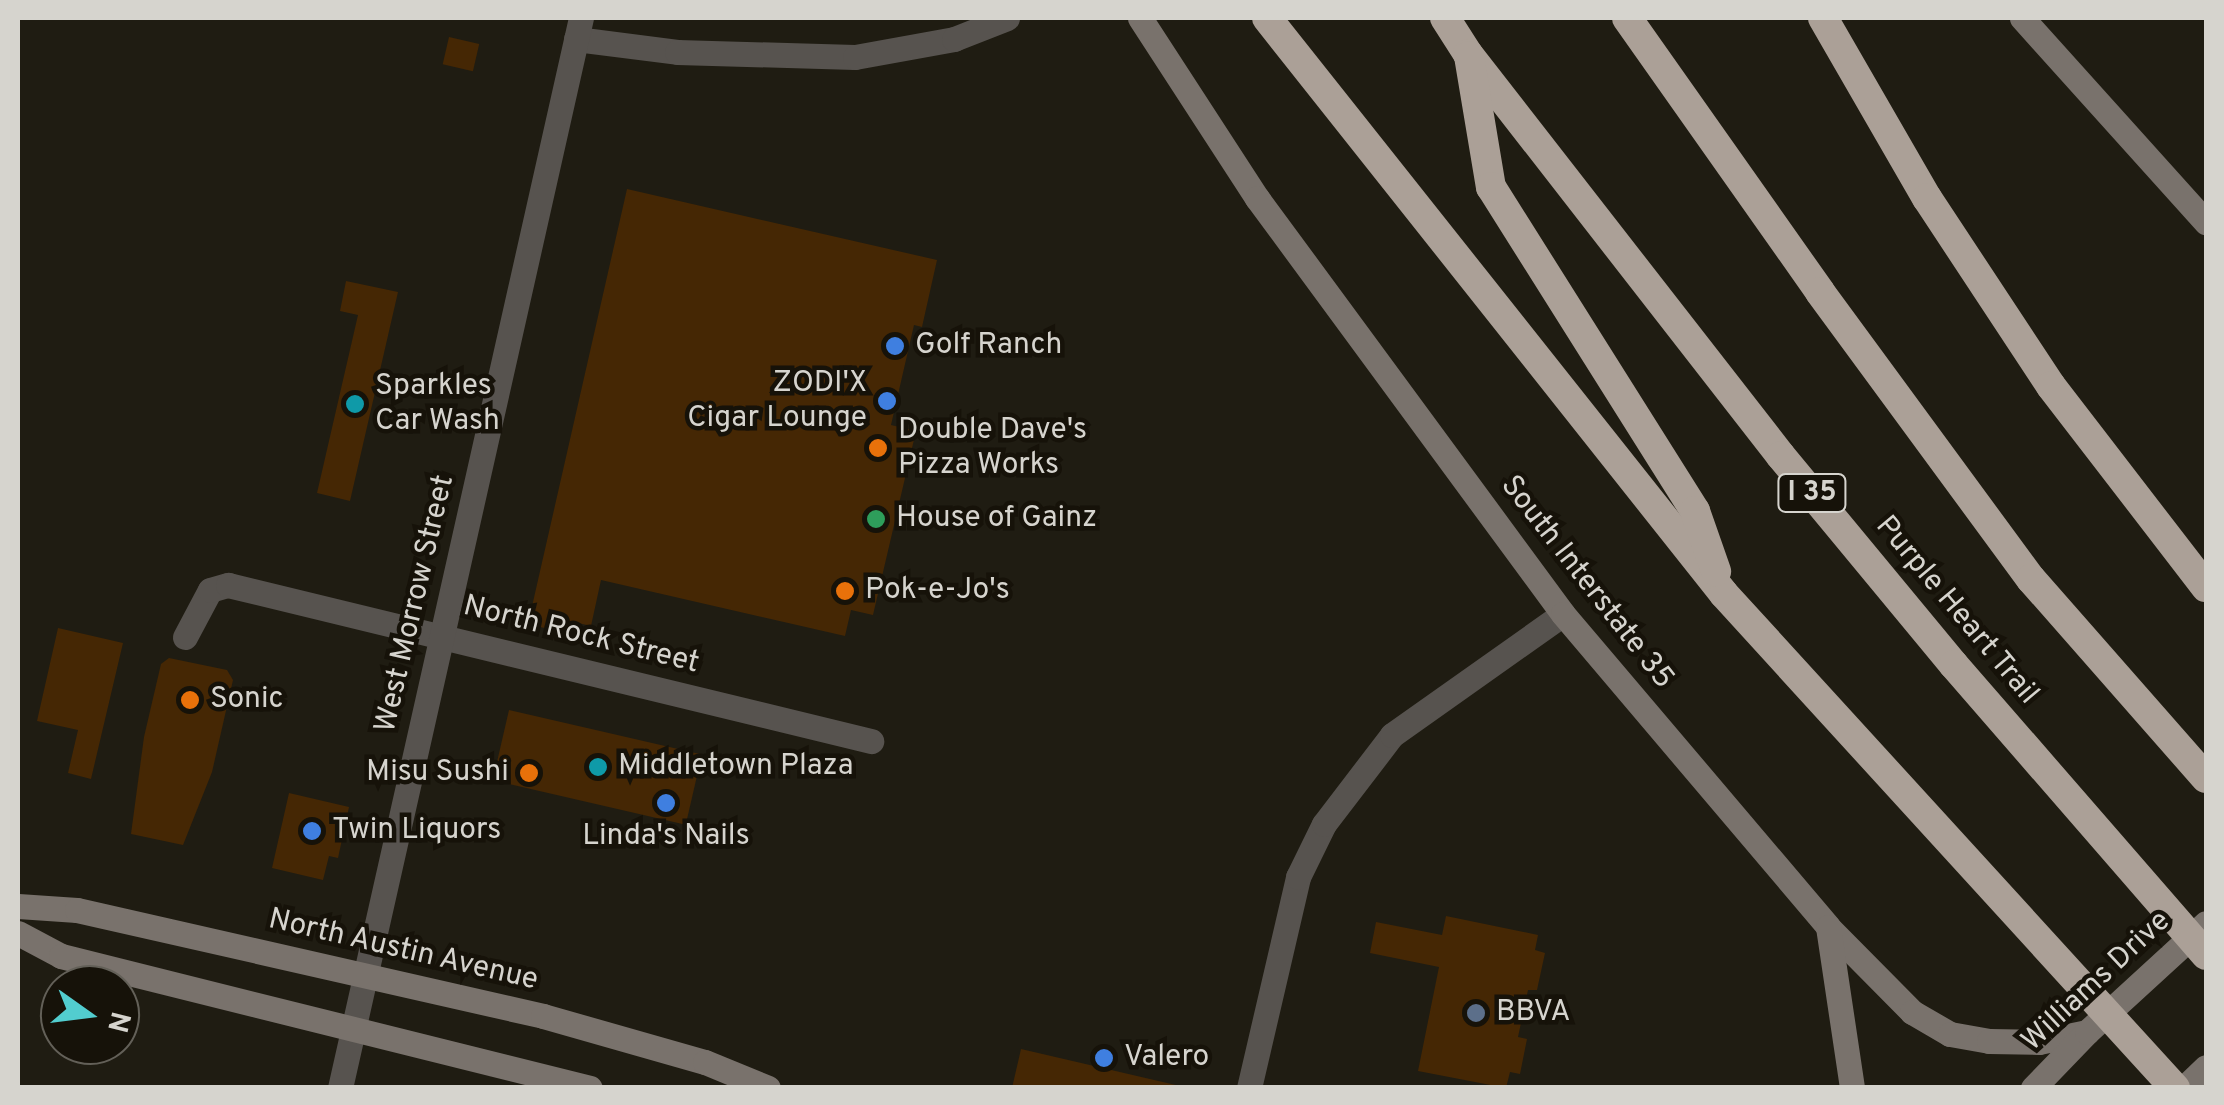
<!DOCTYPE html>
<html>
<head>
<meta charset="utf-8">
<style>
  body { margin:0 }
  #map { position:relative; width:2224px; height:1105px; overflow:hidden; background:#1f1c12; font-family:Overpass,sans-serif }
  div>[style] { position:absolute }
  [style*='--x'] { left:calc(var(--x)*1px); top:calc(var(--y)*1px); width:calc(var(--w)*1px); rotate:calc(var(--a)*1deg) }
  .building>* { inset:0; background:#452704; transform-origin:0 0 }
  .minor>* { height:25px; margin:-12.5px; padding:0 12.5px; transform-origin:12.5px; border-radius:12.5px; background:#57534f }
  .tertiary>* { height:25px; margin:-12.5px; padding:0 12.5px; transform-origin:12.5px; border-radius:12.5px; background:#57534f }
  .secondary>* { height:25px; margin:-12.5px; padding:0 12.5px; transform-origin:12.5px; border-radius:12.5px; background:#79726c }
  .motorway>* { height:30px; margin:-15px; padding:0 15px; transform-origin:15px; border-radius:15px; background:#aba097 }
  .dots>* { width:28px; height:28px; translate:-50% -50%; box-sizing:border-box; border:5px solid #161209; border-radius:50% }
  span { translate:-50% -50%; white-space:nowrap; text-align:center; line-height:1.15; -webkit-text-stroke:9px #161209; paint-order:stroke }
  .shield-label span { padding:2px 8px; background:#161209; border:2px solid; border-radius:8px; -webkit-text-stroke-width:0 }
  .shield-label { font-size:28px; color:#d6d4ce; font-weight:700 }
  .poi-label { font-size:30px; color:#d6d4ce }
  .left { translate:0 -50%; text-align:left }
  .right { translate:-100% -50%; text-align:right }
  .street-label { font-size:30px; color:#d6d4ce }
  .frame { position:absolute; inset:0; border:20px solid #d6d4ce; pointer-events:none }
  .north { position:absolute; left:40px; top:965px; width:100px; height:100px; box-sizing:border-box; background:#161209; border:2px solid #636058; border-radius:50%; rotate:104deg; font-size:28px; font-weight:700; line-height:40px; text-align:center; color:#d6d4ce }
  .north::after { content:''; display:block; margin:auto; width:35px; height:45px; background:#52cdcf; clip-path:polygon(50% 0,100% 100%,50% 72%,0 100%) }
</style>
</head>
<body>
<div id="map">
  <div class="building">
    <i style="left:449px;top:37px;width:31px;height:28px;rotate:13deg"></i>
    <i style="clip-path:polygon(627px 189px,937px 260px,922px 327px,914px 325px,891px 425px,916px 431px,873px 615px,851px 610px,845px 636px,601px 580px,591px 626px,561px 619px,557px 631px,528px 624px)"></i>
    <i style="clip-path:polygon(346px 281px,398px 292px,350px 501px,317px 493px,358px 315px,340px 311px)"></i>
    <i style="clip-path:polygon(58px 628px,123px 643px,91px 779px,68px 773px,78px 730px,37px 721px)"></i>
    <i style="clip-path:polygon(169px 658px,227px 670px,233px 680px,212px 772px,183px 845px,131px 834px,144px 737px,161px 664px)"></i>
    <i style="left:509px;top:710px;width:198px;height:72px;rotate:13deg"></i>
    <i style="clip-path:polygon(289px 793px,349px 807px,338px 858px,329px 856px,323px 880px,272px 868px)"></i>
    <i style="clip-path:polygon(1446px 916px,1538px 935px,1535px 950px,1545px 953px,1537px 990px,1528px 990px,1518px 1037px,1527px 1039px,1520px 1074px,1510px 1072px,1506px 1088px,1418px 1071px,1439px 967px,1370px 953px,1376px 922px,1442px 935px)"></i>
    <i style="clip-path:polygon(1021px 1049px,1180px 1086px,1179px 1088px,1012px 1088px)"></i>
  </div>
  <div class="minor">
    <i style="--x:576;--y:39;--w:102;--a:7.3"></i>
    <i style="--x:677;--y:52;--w:178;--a:1.6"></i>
    <i style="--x:855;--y:57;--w:101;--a:-10.3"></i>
    <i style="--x:954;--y:39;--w:57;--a:-21.6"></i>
    <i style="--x:185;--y:637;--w:53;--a:-62"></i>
    <i style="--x:210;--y:590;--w:19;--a:-16"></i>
    <i style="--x:228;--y:585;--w:662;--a:13.64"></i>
    <i style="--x:1249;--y:1088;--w:217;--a:-76.9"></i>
    <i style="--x:1298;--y:877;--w:59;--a:-63.9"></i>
    <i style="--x:1324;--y:824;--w:112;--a:-52.6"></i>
    <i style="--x:1392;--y:735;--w:209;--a:-35.3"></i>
  </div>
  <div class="tertiary">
    <i style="--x:340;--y:1088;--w:1097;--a:-77.31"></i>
  </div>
  <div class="secondary">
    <i style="--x:1140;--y:18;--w:215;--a:57"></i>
    <i style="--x:1257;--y:198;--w:516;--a:53.66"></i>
    <i style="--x:1563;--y:614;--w:410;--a:49.7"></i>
    <i style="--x:1828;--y:927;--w:120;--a:45.3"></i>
    <i style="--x:1912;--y:1012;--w:44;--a:30.1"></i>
    <i style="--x:1950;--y:1034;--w:40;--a:10"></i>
    <i style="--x:1989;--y:1041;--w:50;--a:1.1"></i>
    <i style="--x:2039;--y:1042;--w:49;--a:-11.8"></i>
    <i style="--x:2022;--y:18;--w:275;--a:48"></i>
    <i style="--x:18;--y:906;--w:59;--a:3.9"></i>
    <i style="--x:77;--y:910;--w:478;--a:12.8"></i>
    <i style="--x:543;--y:1016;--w:168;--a:15.9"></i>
    <i style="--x:705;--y:1062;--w:68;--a:22.4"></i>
    <i style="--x:1828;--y:927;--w:163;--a:81.5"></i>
    <i style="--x:18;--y:933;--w:49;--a:28.1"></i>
    <i style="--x:61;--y:956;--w:545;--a:14.01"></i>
    <i style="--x:2033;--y:1088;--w:78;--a:-46"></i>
    <i style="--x:2087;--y:1032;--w:161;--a:-42.5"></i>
    <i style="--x:2184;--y:1088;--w:30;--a:-44"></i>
  </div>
  <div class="motorway">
    <i style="--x:1267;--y:18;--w:735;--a:51.57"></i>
    <i style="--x:1724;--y:594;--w:669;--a:47.61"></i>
    <i style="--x:1445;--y:18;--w:43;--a:57.4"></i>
    <i style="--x:1468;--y:54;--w:509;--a:52.1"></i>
    <i style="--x:1781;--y:456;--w:271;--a:50.4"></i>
    <i style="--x:1954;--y:665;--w:384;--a:49"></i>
    <i style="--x:1627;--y:18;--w:335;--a:54.8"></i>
    <i style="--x:1820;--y:292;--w:356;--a:53.7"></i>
    <i style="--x:2031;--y:579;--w:265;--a:48.7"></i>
    <i style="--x:1823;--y:18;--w:208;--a:60"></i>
    <i style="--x:1927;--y:198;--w:225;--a:56.6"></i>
    <i style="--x:2051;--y:386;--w:254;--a:52.4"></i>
    <i style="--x:1469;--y:56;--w:133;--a:80.5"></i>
    <i style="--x:1491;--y:187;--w:383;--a:57.8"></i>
    <i style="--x:1695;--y:511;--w:64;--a:70.7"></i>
  </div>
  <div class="dots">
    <i style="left:895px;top:346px;background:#3f7fe0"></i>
    <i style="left:887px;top:401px;background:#3f7fe0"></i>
    <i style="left:355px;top:404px;background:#0f9aa8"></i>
    <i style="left:878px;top:448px;background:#e8710a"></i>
    <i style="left:876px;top:519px;background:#2e9e5b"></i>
    <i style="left:845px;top:591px;background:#e8710a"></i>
    <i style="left:190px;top:700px;background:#e8710a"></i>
    <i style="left:598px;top:767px;background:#0f9aa8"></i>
    <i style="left:529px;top:773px;background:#e8710a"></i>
    <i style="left:666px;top:803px;background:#3f7fe0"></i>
    <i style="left:312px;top:831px;background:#3f7fe0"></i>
    <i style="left:1476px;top:1013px;background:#5c6f8a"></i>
    <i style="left:1104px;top:1058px;background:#3f7fe0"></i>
  </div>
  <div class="shield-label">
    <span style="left:1812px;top:493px">I 35</span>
  </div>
  <div class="poi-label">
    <span class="left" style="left:915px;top:346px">Golf Ranch</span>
    <span class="right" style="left:867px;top:401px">ZODI'X<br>Cigar Lounge</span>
    <span class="left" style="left:375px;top:404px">Sparkles<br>Car Wash</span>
    <span class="left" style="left:898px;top:448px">Double Dave's<br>Pizza Works</span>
    <span class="left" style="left:896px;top:519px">House of Gainz</span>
    <span class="left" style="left:865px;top:591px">Pok-e-Jo's</span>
    <span class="left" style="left:210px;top:700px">Sonic</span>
    <span class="left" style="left:618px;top:767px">Middletown Plaza</span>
    <span class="right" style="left:509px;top:773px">Misu Sushi</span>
    <span class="left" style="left:332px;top:831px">Twin Liquors</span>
    <span style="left:666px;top:837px">Linda's Nails</span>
    <span class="left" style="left:1496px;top:1013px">BBVA</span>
    <span class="left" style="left:1124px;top:1058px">Valero</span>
  </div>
  <div class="street-label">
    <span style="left:1586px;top:583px;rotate:52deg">South Interstate 35</span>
    <span style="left:416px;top:604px;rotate:-77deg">West Morrow Street</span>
    <span style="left:1956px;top:611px;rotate:50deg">Purple Heart Trail</span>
    <span style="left:581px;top:636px;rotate:14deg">North Rock Street</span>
    <span style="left:403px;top:951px;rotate:13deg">North Austin Avenue</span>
    <span style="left:2097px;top:982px;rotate:-43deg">Williams Drive</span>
  </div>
  <div class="frame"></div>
  <div class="north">N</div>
</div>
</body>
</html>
